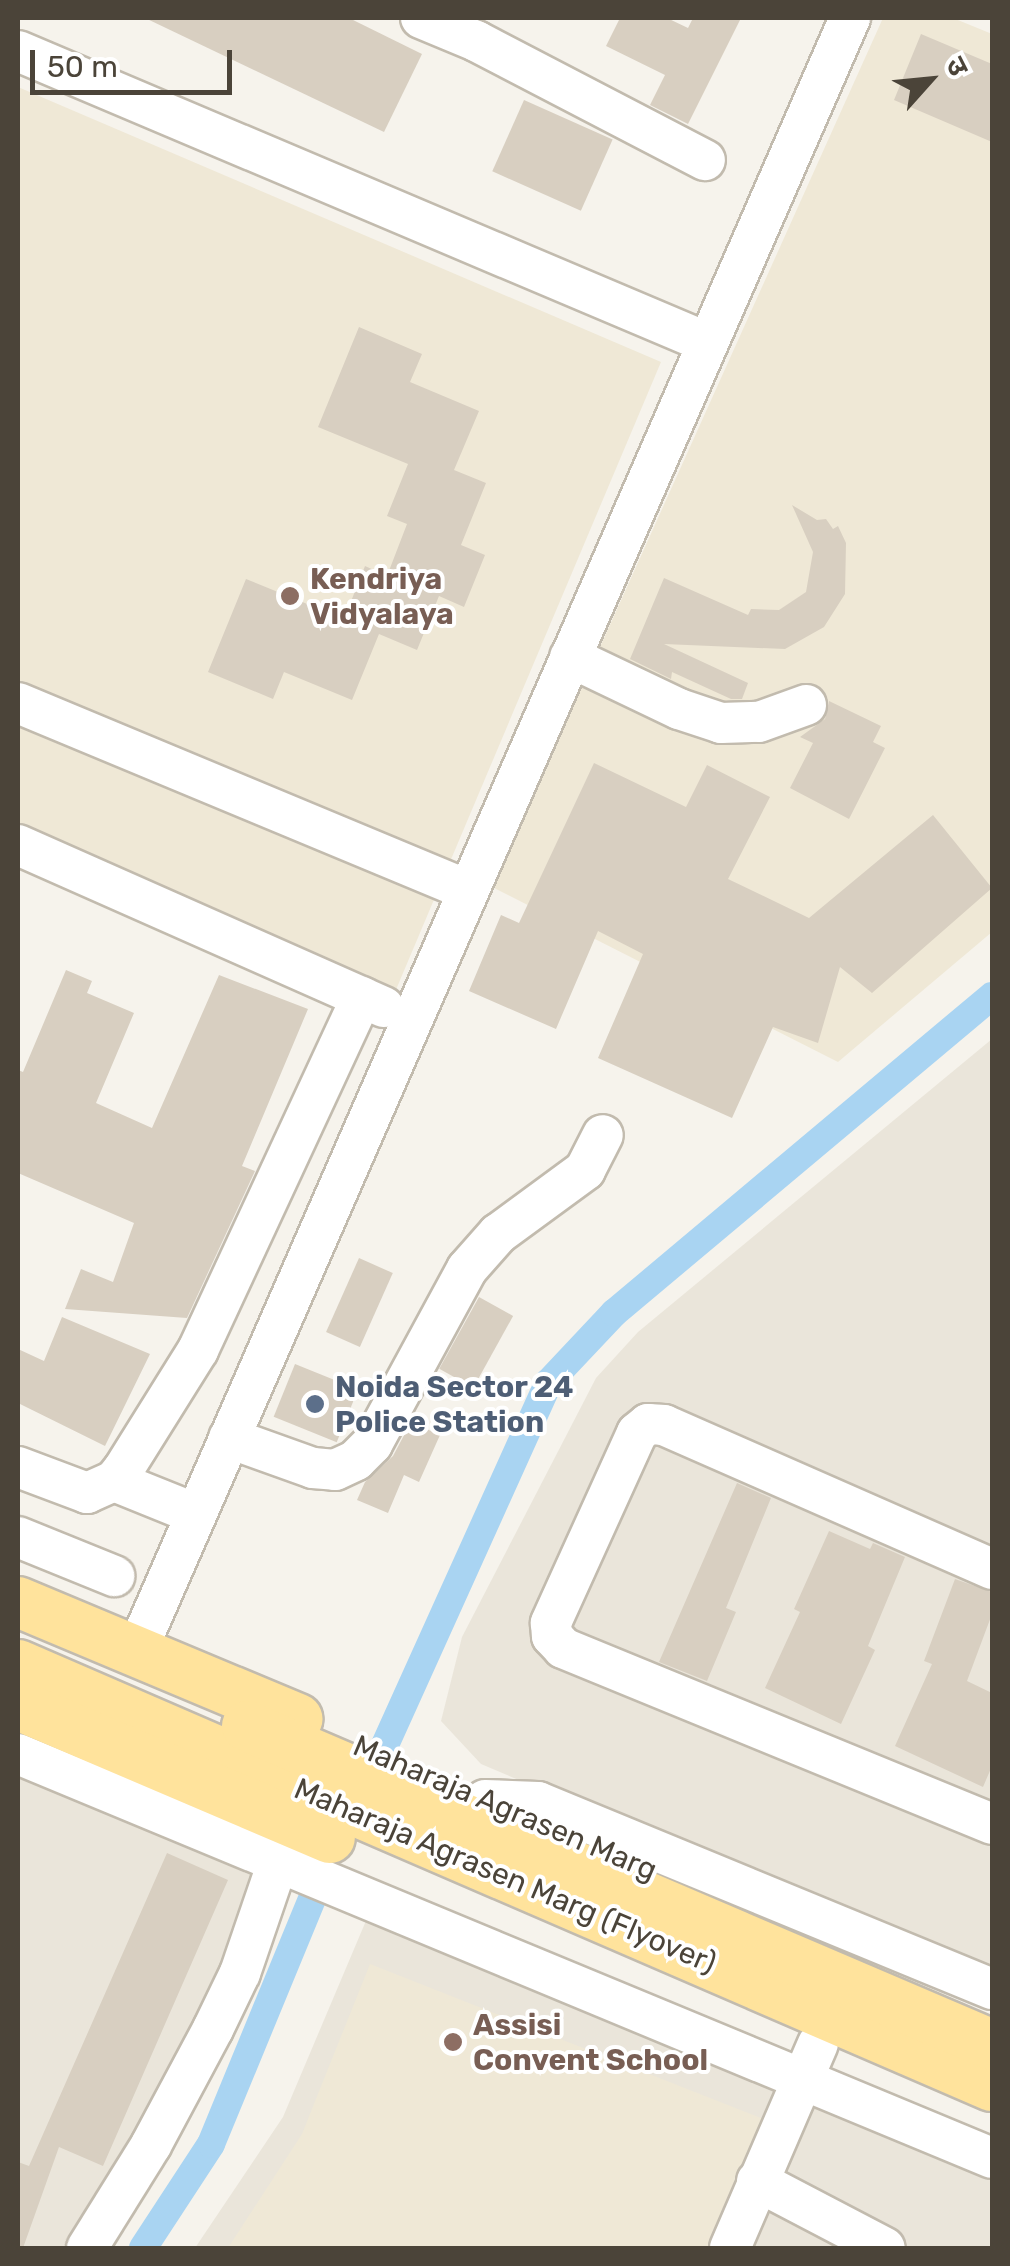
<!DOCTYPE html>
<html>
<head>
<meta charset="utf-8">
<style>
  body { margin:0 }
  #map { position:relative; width:1010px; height:2266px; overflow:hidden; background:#f6f3ec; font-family:Rubik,"Noto Sans Devanagari",sans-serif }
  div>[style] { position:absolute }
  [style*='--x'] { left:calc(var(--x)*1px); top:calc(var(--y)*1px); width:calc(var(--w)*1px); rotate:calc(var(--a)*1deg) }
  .residential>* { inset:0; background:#eae5da }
  .education>* { inset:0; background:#efe8d6 }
  .canal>* { height:28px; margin:-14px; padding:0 14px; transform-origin:14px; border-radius:14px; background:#a9d4f2 }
  .building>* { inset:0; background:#d8cfc1; transform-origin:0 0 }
  .roads { filter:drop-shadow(2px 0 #c2bbae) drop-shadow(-2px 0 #c2bbae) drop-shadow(0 2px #c2bbae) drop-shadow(0 -2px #c2bbae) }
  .minor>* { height:40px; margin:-20px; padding:0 20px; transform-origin:20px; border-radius:20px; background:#fff }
  .major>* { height:50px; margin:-25px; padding:0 25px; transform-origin:25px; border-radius:25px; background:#ffe39c }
  .dots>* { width:28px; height:28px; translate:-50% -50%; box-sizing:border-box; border:5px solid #fff; border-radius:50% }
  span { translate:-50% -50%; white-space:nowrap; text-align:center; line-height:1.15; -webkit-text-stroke:8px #fff; paint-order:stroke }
  .education-label { font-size:30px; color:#785e54; font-weight:700 }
  .left { translate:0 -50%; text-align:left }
  .service-label { font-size:30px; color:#4e5e75; font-weight:700 }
  .street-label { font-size:30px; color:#4b4439 }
  .frame { position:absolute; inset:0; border:20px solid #4b4439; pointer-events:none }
  .north { position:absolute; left:880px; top:30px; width:100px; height:100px; -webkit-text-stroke:8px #fff; paint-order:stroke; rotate:63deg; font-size:28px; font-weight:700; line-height:40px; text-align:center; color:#4b4439 }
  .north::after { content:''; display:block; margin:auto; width:35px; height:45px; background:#4b4439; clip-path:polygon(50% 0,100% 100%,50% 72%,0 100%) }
  .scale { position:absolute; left:30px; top:50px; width:202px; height:45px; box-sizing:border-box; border:5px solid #4b4439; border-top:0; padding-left:12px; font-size:30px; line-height:35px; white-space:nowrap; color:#4b4439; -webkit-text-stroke:8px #fff; paint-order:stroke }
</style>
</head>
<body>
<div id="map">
  <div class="residential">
    <i style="clip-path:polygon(992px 1039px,992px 1982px,481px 1764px,441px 1721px,462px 1637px,596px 1378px,638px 1332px)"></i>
    <i style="clip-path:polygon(18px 1762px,278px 1866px,88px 2248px,18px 2248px)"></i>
    <i style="clip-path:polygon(368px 1916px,992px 2180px,992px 2248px,195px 2248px,283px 2117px)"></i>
  </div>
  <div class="education">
    <i style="clip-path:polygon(883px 18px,953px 18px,992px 34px,992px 932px,838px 1062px,492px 887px)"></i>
    <i style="clip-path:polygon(18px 87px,661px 362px,395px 992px,18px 830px)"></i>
    <i style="clip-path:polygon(370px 1964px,766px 2120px,710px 2248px,228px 2248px,302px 2134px)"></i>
  </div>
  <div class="canal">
    <i style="--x:366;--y:1787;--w:444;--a:-65.7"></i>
    <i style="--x:549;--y:1382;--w:95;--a:-46.7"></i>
    <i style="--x:614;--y:1313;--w:493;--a:-40"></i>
    <i style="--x:143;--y:2248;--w:124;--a:-56.8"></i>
    <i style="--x:211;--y:2144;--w:270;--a:-67.6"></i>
  </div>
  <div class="building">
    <i style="clip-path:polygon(145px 18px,349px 18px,422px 54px,384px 132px)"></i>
    <i style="clip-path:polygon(620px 18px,667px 18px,688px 28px,693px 18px,741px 18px,688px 124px,650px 105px,665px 75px,606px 46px)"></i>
    <i style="clip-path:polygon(921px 34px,992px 64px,992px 142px,894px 100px)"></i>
    <i style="left:524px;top:100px;width:97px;height:78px;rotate:24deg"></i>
    <i style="clip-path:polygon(359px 327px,422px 354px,410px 382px,479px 411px,454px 470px,486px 483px,461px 545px,485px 555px,464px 607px,439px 596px,417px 650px,379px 634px,352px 700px,284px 672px,273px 699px,208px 672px,246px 579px,344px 619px,365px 566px,387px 576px,407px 524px,387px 516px,408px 464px,318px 427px)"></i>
    <i style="clip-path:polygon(792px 505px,817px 520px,826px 519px,833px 529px,838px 526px,846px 543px,845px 594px,824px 627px,785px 649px,664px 644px,748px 683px,742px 699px,731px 699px,672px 672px,671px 679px,630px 659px,664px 578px,748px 615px,751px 609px,779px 610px,806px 592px,813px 552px)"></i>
    <i style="clip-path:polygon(829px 701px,881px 726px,873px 742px,885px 748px,849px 819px,790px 788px,813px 743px,800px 737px,825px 719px)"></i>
    <i style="clip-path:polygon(594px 763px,686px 807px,707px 765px,770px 797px,728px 879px,809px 918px,933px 815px,992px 888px,872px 993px,840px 967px,818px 1043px,773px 1027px,732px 1118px,598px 1058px,643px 954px,598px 931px,556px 1029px,469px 991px,501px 915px,519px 923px)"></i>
    <i style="clip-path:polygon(66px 970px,92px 981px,87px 993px,134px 1013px,96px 1103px,152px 1128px,219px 975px,308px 1009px,242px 1166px,255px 1171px,187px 1318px,65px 1309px,81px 1269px,113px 1282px,134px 1223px,18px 1173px,18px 1070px,23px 1072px)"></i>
    <i style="left:359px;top:1258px;width:37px;height:81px;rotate:24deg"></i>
    <i style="left:479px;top:1297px;width:39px;height:82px;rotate:29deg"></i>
    <i style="clip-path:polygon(62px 1317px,150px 1354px,105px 1446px,18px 1403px,18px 1349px,44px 1361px)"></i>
    <i style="left:295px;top:1364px;width:68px;height:57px;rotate:22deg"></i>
    <i style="clip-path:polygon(411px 1422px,440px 1435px,419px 1482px,404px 1475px,388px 1513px,357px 1500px,365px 1482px,393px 1456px)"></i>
    <i style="clip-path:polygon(737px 1483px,771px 1498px,726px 1608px,736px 1612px,707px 1681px,659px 1662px)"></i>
    <i style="clip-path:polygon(829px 1531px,870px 1549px,873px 1543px,905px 1557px,868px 1646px,875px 1650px,841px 1724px,765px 1688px,800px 1612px,794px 1609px)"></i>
    <i style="clip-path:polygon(955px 1579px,992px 1592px,992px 1614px,967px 1681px,992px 1693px,992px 1766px,983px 1787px,895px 1746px,932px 1664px,924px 1661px)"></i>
    <i style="clip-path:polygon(167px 1853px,228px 1880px,103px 2166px,59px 2147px,23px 2248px,18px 2248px,18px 2162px,29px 2166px)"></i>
  </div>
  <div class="roads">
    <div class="minor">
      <i style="--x:421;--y:18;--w:60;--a:22.7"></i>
      <i style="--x:476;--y:41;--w:258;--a:27.5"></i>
      <i style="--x:18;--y:51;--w:749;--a:22.94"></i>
      <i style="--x:570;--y:657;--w:121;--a:25.5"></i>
      <i style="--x:679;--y:709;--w:44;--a:18.4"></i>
      <i style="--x:721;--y:723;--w:38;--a:-2"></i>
      <i style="--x:759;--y:722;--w:50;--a:-19.9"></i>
      <i style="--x:18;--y:703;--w:487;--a:22.6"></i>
      <i style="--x:18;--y:845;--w:400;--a:23.9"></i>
      <i style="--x:229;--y:1438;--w:89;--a:19.7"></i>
      <i style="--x:313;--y:1468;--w:22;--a:5"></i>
      <i style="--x:335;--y:1470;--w:23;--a:-25"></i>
      <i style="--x:356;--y:1460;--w:23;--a:-45"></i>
      <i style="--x:372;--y:1444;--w:199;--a:-61.5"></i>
      <i style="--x:467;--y:1269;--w:47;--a:-48.5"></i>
      <i style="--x:498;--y:1234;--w:108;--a:-36.3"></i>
      <i style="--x:585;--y:1170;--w:39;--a:-63"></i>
      <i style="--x:18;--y:1467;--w:74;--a:20.6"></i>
      <i style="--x:87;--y:1493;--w:30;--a:-24"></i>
      <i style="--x:114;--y:1481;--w:14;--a:-51"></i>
      <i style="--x:123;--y:1470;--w:142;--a:-58"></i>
      <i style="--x:198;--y:1350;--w:389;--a:-65.1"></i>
      <i style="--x:114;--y:1481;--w:88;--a:21.9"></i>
      <i style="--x:18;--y:1537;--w:104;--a:22.1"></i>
      <i style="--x:992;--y:1569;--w:358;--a:-156.3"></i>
      <i style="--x:664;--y:1425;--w:16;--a:-176"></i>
      <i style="--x:648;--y:1424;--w:14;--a:141"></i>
      <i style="--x:637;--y:1433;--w:209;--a:114.4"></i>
      <i style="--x:551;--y:1623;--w:13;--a:86"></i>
      <i style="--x:552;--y:1636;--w:16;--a:47"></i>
      <i style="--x:563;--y:1648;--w:464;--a:22.3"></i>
      <i style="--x:137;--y:1650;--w:1781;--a:-66.4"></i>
      <i style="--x:18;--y:1754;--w:1054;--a:22.53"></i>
      <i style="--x:485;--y:1800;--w:53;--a:2.2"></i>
      <i style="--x:538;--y:1802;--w:491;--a:22.4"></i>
      <i style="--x:757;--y:2181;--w:144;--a:27.6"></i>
      <i style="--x:87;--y:2248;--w:121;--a:-58.1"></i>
      <i style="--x:151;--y:2145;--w:132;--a:-61.9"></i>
      <i style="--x:213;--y:2029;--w:62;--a:-64.3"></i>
      <i style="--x:240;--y:1973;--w:145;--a:-71.1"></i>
      <i style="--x:730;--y:2248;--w:222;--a:-66.7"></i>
    </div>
    <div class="major">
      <i style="--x:18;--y:1602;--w:303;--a:22.7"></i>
      <i style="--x:18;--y:1665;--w:1061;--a:23.38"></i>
      <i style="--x:18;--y:1705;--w:339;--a:23.1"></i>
      <i style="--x:247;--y:1726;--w:810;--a:23.18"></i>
    </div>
  </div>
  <div class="dots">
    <i style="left:290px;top:596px;background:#8d6e63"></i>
    <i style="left:315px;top:1404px;background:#5c6f8a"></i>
    <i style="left:453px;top:2042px;background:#8d6e63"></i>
  </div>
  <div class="education-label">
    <span class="left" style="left:310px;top:596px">Kendriya<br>Vidyalaya</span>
    <span class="left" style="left:473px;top:2042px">Assisi<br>Convent School</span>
  </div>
  <div class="service-label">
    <span class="left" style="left:335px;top:1404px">Noida Sector 24<br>Police Station</span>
  </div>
  <div class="street-label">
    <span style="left:505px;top:1808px;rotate:23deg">Maharaja Agrasen Marg</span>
    <span style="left:505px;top:1876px;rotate:23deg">Maharaja Agrasen Marg (Flyover)</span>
  </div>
  <div class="frame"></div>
  <div class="north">उ</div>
  <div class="scale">50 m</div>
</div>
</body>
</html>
